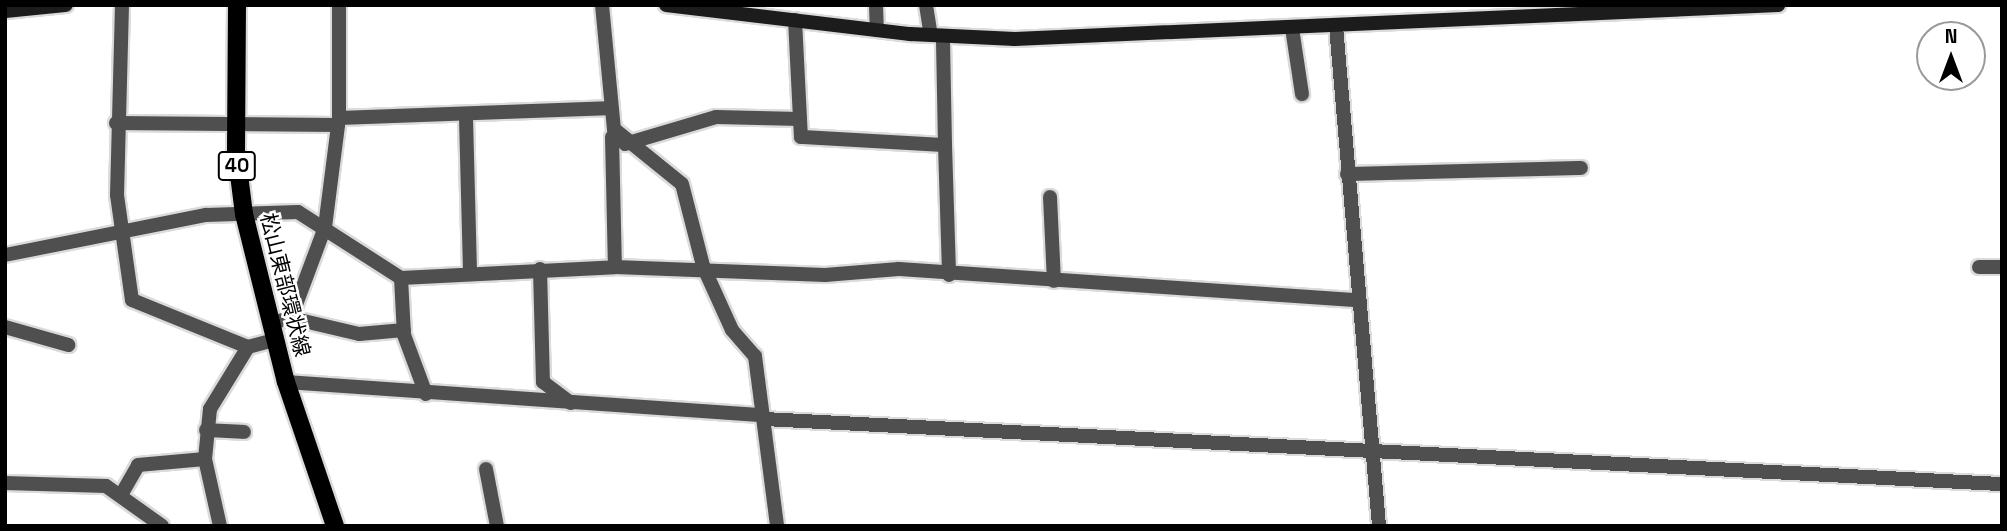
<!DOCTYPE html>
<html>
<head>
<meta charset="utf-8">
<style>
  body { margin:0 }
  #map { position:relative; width:2007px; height:531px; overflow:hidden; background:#fff; font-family:"Space Grotesk","Noto Sans JP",sans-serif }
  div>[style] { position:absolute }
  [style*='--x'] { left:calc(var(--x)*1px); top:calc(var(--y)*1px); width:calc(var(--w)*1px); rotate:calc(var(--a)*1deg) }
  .roads { filter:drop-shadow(2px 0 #dbdbdb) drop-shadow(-2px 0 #dbdbdb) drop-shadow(0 2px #dbdbdb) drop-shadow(0 -2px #dbdbdb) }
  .street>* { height:14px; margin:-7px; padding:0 7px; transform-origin:7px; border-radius:7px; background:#4f4f4f }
  .secondary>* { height:14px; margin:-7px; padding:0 7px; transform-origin:7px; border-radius:7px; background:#1c1c1c }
  .primary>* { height:18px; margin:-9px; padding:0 9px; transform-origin:9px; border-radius:9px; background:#000 }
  span { translate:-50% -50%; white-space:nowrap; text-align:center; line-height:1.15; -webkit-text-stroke:5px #fff; paint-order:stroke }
  .shield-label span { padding:2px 5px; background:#fff; border:2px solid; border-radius:5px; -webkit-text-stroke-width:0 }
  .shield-label { font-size:19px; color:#000; font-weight:700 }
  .street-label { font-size:21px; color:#000 }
  .frame { position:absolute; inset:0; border:7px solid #000; pointer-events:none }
  .north { position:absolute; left:1916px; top:21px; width:70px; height:70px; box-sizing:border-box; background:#fff; border:2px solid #999; border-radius:50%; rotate:0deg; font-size:19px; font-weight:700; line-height:28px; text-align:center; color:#000 }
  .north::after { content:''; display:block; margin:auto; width:24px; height:32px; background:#000; clip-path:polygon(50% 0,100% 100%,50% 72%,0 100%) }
</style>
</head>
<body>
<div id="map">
  <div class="roads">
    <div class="street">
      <i style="--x:122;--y:5;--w:190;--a:91.5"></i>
      <i style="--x:117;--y:195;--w:106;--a:81.9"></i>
      <i style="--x:132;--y:300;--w:125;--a:22.1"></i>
      <i style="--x:602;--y:5;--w:125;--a:84.5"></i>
      <i style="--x:614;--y:129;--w:87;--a:39"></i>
      <i style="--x:682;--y:184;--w:85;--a:75.6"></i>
      <i style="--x:703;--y:266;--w:70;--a:65.6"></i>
      <i style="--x:732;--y:330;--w:35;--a:49"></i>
      <i style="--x:755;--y:356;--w:171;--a:82.6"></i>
      <i style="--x:876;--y:5;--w:25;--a:88"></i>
      <i style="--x:926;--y:5;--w:30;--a:81"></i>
      <i style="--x:795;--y:20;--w:117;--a:87.1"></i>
      <i style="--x:801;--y:137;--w:144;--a:3.2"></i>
      <i style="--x:945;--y:145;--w:109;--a:-91.1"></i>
      <i style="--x:1336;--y:26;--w:502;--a:85.08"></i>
      <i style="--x:1292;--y:28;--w:67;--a:81.4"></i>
      <i style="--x:339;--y:118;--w:268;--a:-2.1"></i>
      <i style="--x:466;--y:118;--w:156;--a:88.5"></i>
      <i style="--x:116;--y:123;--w:222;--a:0.5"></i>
      <i style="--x:612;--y:137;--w:130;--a:88.7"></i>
      <i style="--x:625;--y:144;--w:95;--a:-16.5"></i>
      <i style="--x:716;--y:117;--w:84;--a:1.4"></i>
      <i style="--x:945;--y:145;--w:130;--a:88.2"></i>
      <i style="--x:1347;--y:174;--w:234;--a:-1.5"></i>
      <i style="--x:1050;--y:197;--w:84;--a:87.3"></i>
      <i style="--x:5;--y:255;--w:205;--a:-11.3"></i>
      <i style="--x:206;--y:215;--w:92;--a:-1.9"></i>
      <i style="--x:298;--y:212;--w:122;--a:32.7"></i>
      <i style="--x:401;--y:278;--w:214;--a:-2.9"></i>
      <i style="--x:615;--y:267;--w:210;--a:2.2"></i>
      <i style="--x:825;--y:275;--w:74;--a:-4.6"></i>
      <i style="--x:899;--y:269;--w:460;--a:3.9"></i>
      <i style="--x:1979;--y:267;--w:23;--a:0"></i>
      <i style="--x:540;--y:269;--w:113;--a:88.5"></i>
      <i style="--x:543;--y:382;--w:35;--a:37"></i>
      <i style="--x:401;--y:278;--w:57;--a:87"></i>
      <i style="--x:404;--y:335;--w:63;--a:69.6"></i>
      <i style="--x:291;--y:318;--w:70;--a:13.2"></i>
      <i style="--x:359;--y:334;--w:45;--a:-5.1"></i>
      <i style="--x:270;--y:323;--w:22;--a:-13"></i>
      <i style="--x:291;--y:318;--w:97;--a:-69.5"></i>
      <i style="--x:325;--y:227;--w:110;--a:-82.7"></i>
      <i style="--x:339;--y:118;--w:113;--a:-90"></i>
      <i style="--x:5;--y:327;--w:66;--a:15.9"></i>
      <i style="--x:286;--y:382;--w:478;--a:4"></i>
      <i style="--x:764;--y:419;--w:1240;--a:3.01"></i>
      <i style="--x:206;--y:430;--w:38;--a:3"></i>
      <i style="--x:486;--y:469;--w:58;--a:79.1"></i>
      <i style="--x:5;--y:483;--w:101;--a:1.7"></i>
      <i style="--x:106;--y:486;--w:69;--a:35.5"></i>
      <i style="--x:121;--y:495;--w:34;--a:-60"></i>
      <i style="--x:138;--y:465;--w:67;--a:-5.1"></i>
      <i style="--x:220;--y:526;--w:69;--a:-102.6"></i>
      <i style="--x:205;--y:459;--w:50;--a:-84.3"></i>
      <i style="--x:210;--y:409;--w:73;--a:-58.5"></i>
      <i style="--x:248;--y:347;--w:27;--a:-15"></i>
    </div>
    <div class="secondary">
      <i style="--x:666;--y:5;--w:246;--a:6.8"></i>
      <i style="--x:910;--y:34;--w:105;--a:2.7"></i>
      <i style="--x:1015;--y:39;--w:764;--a:-2.55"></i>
      <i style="--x:5;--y:11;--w:61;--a:-5.6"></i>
    </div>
    <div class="primary">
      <i style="--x:237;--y:5;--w:146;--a:90.4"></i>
      <i style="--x:236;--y:151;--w:64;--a:82.8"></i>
      <i style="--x:244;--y:214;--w:173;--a:76"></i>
      <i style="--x:286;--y:382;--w:152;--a:71.2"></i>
    </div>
  </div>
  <div class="shield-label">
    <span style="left:237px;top:166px">40</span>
  </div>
  <div class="street-label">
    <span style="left:285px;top:285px;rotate:76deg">松山東部環状線</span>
  </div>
  <div class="frame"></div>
  <div class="north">N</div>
</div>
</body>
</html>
